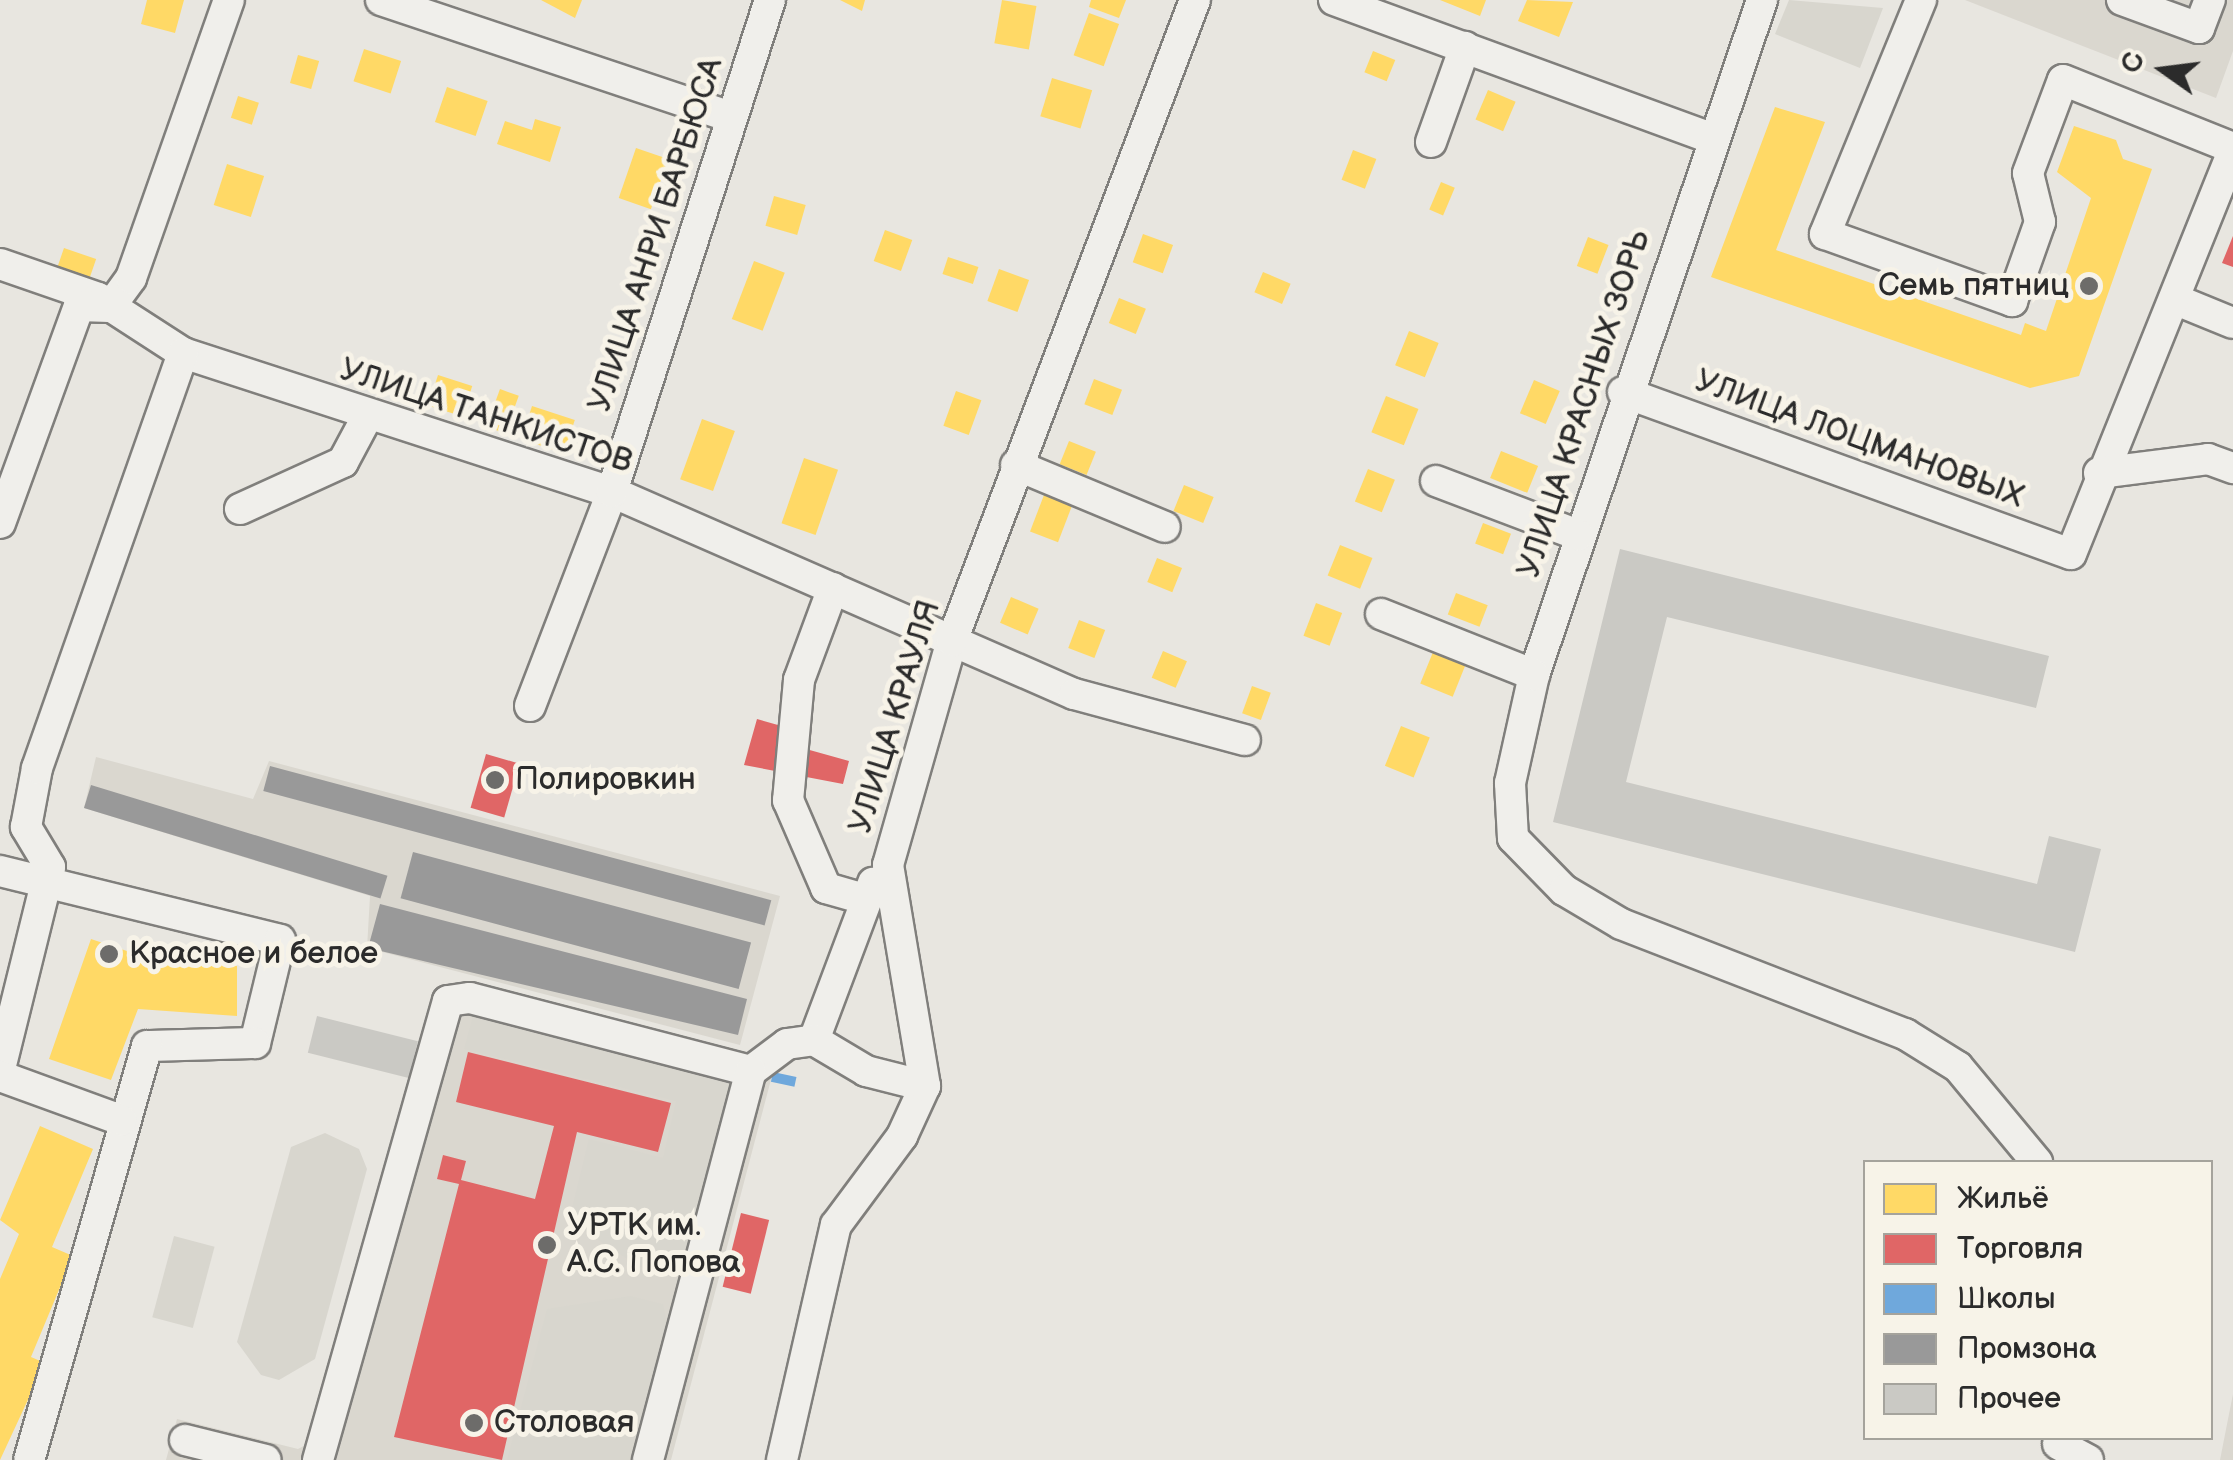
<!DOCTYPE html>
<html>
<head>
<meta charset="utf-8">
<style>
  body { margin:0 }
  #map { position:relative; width:2233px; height:1460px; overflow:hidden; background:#e8e6e0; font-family:"Balsamiq Sans",sans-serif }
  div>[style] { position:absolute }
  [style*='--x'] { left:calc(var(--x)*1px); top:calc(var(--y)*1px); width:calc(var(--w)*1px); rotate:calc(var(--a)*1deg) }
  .built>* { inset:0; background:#dad7cf }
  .green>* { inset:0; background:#d8d6ce; transform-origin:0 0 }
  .homes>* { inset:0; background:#ffd966; transform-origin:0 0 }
  .shops>* { inset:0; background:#e06666; transform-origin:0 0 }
  .schools>* { inset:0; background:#6fa8dc; transform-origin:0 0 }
  .industry>* { inset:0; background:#999; transform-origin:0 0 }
  .building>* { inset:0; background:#cac9c4; transform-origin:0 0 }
  .roads { filter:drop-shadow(2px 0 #807f7c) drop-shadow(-2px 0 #807f7c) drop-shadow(0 2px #807f7c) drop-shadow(0 -2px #807f7c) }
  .minor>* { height:30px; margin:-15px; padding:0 15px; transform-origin:15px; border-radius:15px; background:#f0efeb }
  .dots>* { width:28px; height:28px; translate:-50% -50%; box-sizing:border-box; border:5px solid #f7f3e8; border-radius:50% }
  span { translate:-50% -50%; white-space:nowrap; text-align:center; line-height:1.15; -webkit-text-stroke:10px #f7f3e8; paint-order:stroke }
  .street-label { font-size:32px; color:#2b2b2b }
  .poi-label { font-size:32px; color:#2b2b2b }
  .right { translate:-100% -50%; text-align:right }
  .left { translate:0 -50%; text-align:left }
  .legend { position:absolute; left:1863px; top:1160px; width:350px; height:280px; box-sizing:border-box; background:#f7f3e8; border:2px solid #a5a39c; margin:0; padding:12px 18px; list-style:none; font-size:30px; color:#2b2b2b }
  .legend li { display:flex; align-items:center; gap:20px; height:50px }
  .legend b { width:50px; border:2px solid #a5a39c }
  .north { position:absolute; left:2113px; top:20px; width:100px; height:100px; -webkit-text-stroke:8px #f7f3e8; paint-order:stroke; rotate:284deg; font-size:28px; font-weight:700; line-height:40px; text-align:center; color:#2b2b2b }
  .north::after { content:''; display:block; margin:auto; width:35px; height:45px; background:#2b2b2b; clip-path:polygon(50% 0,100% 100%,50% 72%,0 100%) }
</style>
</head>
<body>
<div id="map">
  <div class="built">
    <i style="clip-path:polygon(1965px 0,2233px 0,2233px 51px,2216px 98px)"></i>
    <i style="clip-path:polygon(96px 757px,253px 799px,269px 761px,780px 896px,740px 1045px,367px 948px,370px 896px,84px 808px)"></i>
    <i style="clip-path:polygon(437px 986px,773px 1072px,671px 1460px,166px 1460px,177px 1419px,298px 1449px,313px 1441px)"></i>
    <i style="clip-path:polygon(2233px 1394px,2233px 1460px,2220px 1460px,2229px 1414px)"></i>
  </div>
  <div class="green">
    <i style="clip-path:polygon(1789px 0,1883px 8px,1860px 68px,1775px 34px)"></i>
    <i style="clip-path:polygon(475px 1009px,738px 1075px,694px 1251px,669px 1275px,638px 1266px,569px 1221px,589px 1139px,663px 1158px,676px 1101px,464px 1049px)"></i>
    <i style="clip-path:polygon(325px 1133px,359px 1149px,367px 1169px,315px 1359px,279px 1380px,261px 1375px,237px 1342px,291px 1147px)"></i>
    <i style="left:174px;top:1236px;width:42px;height:84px;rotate:15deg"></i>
    <i style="clip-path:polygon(631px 1296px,663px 1304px,671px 1344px,638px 1460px,507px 1460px,547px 1309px)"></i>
  </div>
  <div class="homes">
    <i style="clip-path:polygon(147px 0,184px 0,175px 33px,141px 24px)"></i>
    <i style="clip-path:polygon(541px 0,582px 0,575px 18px)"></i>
    <i style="clip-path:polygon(840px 0,865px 0,862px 11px)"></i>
    <i style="left:1002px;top:0;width:35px;height:44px;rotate:10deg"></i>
    <i style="clip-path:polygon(1091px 0,1126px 0,1119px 18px,1089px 7px)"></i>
    <i style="clip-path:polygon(1440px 0,1486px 0,1480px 16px)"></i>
    <i style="clip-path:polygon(1527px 0,1573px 2px,1559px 37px,1518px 21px)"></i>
    <i style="left:1089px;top:13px;width:32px;height:45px;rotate:20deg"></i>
    <i style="left:364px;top:49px;width:39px;height:34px;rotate:18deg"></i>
    <i style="left:1373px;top:51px;width:24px;height:23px;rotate:22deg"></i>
    <i style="left:298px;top:55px;width:22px;height:29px;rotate:16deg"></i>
    <i style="left:1052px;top:78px;width:42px;height:40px;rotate:17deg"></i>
    <i style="left:447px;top:87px;width:43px;height:37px;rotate:19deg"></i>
    <i style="left:1488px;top:90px;width:30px;height:32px;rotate:23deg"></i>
    <i style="left:238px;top:96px;width:22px;height:23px;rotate:18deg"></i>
    <i style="clip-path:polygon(1775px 107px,1825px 122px,1776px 250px,2021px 335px,2025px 323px,2046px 331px,2091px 198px,2057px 172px,2074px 126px,2116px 140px,2123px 159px,2152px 169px,2079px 376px,2030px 388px,1711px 277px)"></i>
    <i style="clip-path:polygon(535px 119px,561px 127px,550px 162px,497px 144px,505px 121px,532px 130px)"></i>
    <i style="left:636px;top:148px;width:34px;height:53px;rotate:19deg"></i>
    <i style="left:1353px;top:150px;width:25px;height:32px;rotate:21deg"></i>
    <i style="left:227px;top:164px;width:39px;height:43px;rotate:18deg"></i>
    <i style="left:1441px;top:182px;width:15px;height:30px;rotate:23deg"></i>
    <i style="left:774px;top:196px;width:33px;height:31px;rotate:16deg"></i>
    <i style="left:885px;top:230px;width:29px;height:33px;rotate:20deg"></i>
    <i style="left:1143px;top:234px;width:32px;height:30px;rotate:20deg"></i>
    <i style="left:1588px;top:237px;width:22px;height:31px;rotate:21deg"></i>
    <i style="left:64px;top:248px;width:34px;height:28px;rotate:19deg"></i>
    <i style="left:948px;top:257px;width:32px;height:18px;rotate:18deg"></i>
    <i style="left:754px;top:261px;width:33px;height:62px;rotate:21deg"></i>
    <i style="left:999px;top:269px;width:32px;height:34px;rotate:20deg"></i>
    <i style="left:1263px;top:272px;width:30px;height:22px;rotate:23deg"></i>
    <i style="left:1119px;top:298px;width:29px;height:27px;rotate:22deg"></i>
    <i style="left:1409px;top:331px;width:32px;height:37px;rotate:22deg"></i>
    <i style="left:438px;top:375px;width:36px;height:32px;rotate:18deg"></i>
    <i style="left:1094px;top:379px;width:30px;height:27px;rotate:21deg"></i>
    <i style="left:1534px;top:380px;width:28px;height:36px;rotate:23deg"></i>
    <i style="left:500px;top:389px;width:20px;height:40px;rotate:20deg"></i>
    <i style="left:956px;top:391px;width:27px;height:37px;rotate:20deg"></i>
    <i style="left:1386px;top:396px;width:35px;height:39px;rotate:22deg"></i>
    <i style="left:532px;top:406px;width:45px;height:35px;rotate:18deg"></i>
    <i style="left:702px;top:419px;width:35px;height:64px;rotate:20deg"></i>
    <i style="left:1069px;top:441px;width:29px;height:25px;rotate:22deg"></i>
    <i style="left:1501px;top:451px;width:40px;height:29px;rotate:22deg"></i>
    <i style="left:804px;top:458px;width:36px;height:69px;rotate:19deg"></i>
    <i style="left:1368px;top:469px;width:29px;height:35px;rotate:22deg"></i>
    <i style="left:1184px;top:485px;width:32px;height:28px;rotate:22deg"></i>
    <i style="left:1044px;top:495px;width:30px;height:39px;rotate:21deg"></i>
    <i style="left:1483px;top:523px;width:30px;height:22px;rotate:21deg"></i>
    <i style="left:1340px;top:545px;width:35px;height:33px;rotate:22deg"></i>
    <i style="left:1157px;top:558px;width:27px;height:26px;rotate:22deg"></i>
    <i style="left:1456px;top:593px;width:34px;height:23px;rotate:21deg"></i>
    <i style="left:1011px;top:597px;width:30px;height:28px;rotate:23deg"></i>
    <i style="left:1316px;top:603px;width:28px;height:35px;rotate:21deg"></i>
    <i style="left:1079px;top:620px;width:28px;height:30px;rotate:21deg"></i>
    <i style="left:1163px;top:651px;width:26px;height:29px;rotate:23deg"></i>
    <i style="left:1433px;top:652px;width:35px;height:34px;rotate:22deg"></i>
    <i style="left:1252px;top:686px;width:20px;height:29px;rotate:20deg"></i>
    <i style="left:1401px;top:726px;width:31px;height:43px;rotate:22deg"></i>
    <i style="clip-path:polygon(91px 939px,154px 960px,237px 966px,237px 1016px,138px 1009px,111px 1080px,49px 1059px)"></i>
    <i style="clip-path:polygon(40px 1126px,93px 1149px,52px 1247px,73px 1256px,31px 1357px,45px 1363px,0 1460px,0 1279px,19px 1234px,0 1220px)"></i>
  </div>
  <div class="shops">
    <i style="clip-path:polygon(2233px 236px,2233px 267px,2222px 263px)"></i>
    <i style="clip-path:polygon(757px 719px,785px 727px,781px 742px,849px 761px,843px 784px,744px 765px)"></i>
    <i style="left:486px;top:754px;width:35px;height:56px;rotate:16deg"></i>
    <i style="clip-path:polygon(468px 1052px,671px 1103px,658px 1152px,577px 1132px,502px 1460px,394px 1437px,459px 1184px,437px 1179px,443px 1155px,466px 1161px,461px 1180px,535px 1199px,554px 1126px,456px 1102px)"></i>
    <i style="left:741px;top:1213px;width:29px;height:76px;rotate:14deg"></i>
  </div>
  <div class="schools">
    <i style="left:773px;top:1072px;width:24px;height:10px;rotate:12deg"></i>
  </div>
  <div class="industry">
    <i style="left:270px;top:766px;width:519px;height:26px;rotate:15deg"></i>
    <i style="left:91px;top:785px;width:310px;height:24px;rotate:17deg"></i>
    <i style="left:413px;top:852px;width:350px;height:48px;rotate:15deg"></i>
    <i style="clip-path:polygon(380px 904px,747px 999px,738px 1035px,368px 948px)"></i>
  </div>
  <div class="building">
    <i style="clip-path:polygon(1620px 549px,2049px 656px,2036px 708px,1667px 617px,1626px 782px,2037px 884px,2049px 836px,2101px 849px,2075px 952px,1553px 822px)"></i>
    <i style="left:317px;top:1016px;width:104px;height:38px;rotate:14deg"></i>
  </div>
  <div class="roads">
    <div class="minor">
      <i style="--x:381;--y:0;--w:365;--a:18.5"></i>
      <i style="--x:1334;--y:0;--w:401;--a:20.1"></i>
      <i style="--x:1762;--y:0;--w:712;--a:108.66"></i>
      <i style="--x:1534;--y:675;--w:111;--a:102.5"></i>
      <i style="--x:1510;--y:783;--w:55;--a:86.9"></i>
      <i style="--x:1513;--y:838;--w:73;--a:45.6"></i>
      <i style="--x:1564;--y:890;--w:66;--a:30.8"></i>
      <i style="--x:1621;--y:924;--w:305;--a:21.2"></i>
      <i style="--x:1905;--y:1034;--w:62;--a:31.9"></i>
      <i style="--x:1958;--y:1067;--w:124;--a:50.3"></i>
      <i style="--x:1921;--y:0;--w:253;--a:112.3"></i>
      <i style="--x:1825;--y:234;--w:199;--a:19.7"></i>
      <i style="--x:2012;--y:301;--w:84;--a:-70.5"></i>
      <i style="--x:2040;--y:222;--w:50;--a:-103.8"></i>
      <i style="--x:2028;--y:173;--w:99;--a:-69.4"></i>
      <i style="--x:2063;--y:80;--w:183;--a:21.8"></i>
      <i style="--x:2122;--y:0;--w:82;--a:20"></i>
      <i style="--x:2199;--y:28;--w:30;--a:-69"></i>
      <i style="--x:1431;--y:142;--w:101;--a:-70.3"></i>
      <i style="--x:0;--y:264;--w:104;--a:19.1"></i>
      <i style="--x:98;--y:298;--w:101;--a:32.9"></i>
      <i style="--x:183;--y:353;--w:451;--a:18"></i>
      <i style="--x:612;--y:492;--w:504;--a:23.62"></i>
      <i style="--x:1074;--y:694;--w:177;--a:15.1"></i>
      <i style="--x:2179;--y:301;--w:58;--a:22.2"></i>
      <i style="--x:1623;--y:392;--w:476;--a:19.9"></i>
      <i style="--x:2071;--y:554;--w:434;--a:-68.1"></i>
      <i style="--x:1016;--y:465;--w:161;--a:22.6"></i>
      <i style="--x:2099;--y:473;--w:110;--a:-7.3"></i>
      <i style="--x:2208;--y:459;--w:27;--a:20"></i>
      <i style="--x:1436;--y:481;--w:152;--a:20.8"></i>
      <i style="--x:240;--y:509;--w:113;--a:-24.5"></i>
      <i style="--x:343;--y:462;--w:51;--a:-61.9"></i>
      <i style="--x:0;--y:523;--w:231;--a:-70"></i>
      <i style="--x:79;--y:306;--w:31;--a:2"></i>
      <i style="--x:110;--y:307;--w:36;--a:-54"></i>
      <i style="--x:131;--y:278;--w:295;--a:-70.6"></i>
      <i style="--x:833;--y:588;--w:98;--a:110.3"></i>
      <i style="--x:799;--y:680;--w:121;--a:95.2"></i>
      <i style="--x:788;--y:800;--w:96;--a:66.6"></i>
      <i style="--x:826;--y:888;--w:35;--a:16"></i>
      <i style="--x:1381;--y:614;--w:165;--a:21.7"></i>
      <i style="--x:530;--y:706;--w:229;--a:-69"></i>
      <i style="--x:612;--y:492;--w:517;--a:-72.2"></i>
      <i style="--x:0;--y:871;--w:288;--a:13.8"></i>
      <i style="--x:280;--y:940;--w:106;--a:103.6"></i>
      <i style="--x:255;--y:1043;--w:108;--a:178.4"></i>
      <i style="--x:147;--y:1046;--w:430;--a:105.9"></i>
      <i style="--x:814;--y:1040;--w:168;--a:-69.4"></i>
      <i style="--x:0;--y:1069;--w:208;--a:-76.1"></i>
      <i style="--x:50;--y:867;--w:47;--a:-121"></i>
      <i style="--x:26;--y:827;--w:60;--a:-79.4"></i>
      <i style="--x:37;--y:768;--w:440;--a:-70.6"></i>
      <i style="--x:0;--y:1076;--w:129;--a:20"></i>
      <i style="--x:185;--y:1440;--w:83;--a:13.9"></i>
      <i style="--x:2058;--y:1444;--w:34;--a:28"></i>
      <i style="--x:318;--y:1460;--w:477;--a:-74.2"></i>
      <i style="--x:448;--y:1001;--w:22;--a:-8"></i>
      <i style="--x:470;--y:998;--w:290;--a:14.6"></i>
      <i style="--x:751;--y:1071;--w:45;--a:-36.9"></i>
      <i style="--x:787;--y:1044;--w:27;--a:-8"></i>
      <i style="--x:814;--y:1040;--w:61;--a:30.8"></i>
      <i style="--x:866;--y:1071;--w:61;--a:14.3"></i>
      <i style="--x:648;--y:1460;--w:402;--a:-75.2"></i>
      <i style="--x:782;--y:1460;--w:241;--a:-77.1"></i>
      <i style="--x:836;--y:1225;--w:111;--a:-53.4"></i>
      <i style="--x:902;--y:1136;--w:55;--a:-65.3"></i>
      <i style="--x:925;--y:1086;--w:224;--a:-99.5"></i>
      <i style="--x:888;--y:865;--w:233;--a:-74.1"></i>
      <i style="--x:952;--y:641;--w:686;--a:-69.24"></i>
    </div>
  </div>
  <div class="dots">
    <i style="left:2089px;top:286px;background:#6d6c6a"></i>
    <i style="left:495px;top:780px;background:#6d6c6a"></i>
    <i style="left:109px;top:954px;background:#6d6c6a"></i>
    <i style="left:547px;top:1245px;background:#6d6c6a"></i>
    <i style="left:474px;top:1423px;background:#6d6c6a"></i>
  </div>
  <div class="street-label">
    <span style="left:657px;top:235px;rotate:-72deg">УЛИЦА АНРИ БАРБЮСА</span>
    <span style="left:1585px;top:404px;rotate:-72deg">УЛИЦА КРАСНЫХ ЗОРЬ</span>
    <span style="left:486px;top:417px;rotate:18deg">УЛИЦА ТАНКИСТОВ</span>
    <span style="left:1859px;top:440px;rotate:20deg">УЛИЦА ЛОЦМАНОВЫХ</span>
    <span style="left:896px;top:717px;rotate:-73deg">УЛИЦА КРАУЛЯ</span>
  </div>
  <div class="poi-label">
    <span class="right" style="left:2069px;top:286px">Семь пятниц</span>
    <span class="left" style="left:515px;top:780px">Полировкин</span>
    <span class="left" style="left:129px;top:954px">Красное и белое</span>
    <span class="left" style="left:567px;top:1245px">УРТК им.<br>А.С. Попова</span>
    <span class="left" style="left:494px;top:1423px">Столовая</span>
  </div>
  <ul class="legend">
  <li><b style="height:28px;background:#ffd966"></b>Жильё</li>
  <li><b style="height:28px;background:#e06666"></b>Торговля</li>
  <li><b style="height:28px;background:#6fa8dc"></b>Школы</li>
  <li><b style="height:28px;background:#999"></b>Промзона</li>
  <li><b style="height:28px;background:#cac9c4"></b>Прочее</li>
  </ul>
  <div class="north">С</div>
</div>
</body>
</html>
